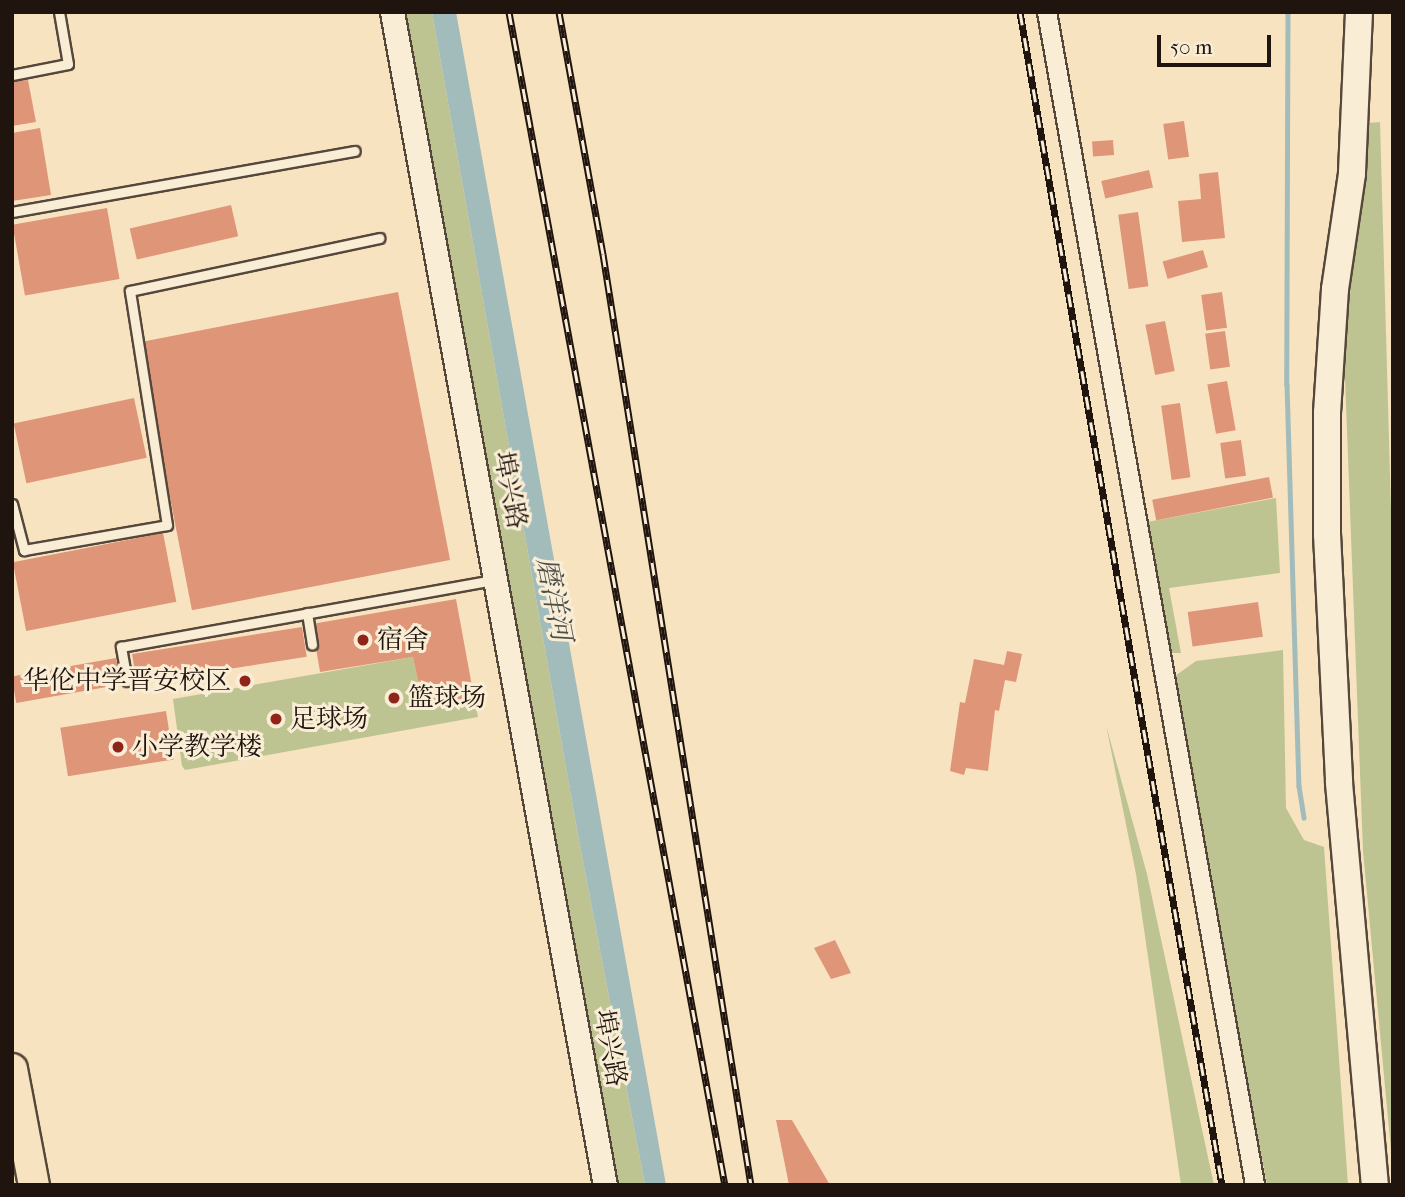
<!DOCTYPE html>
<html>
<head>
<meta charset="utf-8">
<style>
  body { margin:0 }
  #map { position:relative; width:1405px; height:1197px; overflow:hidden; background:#f8e3c0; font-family:"IM FELL French Canon","Noto Serif SC",serif }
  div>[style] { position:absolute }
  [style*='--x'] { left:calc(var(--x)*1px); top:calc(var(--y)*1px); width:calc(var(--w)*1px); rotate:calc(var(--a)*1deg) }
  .green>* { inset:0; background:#bdc492 }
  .water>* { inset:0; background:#a2bcbc }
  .stream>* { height:4.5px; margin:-2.25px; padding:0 2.25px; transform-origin:2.25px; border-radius:2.25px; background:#a2bcbc }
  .building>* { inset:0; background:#df9577; transform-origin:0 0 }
  .roads { filter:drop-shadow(2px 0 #55483a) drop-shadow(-2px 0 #55483a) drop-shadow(0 2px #55483a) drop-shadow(0 -2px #55483a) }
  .service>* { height:9px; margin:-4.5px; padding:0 4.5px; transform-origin:4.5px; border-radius:4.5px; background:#faedd6 }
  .minor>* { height:18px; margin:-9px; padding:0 9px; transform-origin:9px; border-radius:9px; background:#faedd6 }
  .tertiary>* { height:23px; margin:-11.5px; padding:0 11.5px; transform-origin:11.5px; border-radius:11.5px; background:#faedd6 }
  .secondary>* { height:26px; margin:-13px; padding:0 13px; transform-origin:13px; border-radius:13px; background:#faedd6 }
  .primary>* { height:30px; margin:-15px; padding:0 15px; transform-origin:15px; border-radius:15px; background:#f8e3c0 }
  .rail>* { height:7px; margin-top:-3.5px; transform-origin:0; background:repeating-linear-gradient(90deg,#faedd6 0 13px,#1f140e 0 26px); box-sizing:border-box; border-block:2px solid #1f140e }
  .dots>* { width:19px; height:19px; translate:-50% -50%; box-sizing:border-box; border:4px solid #faedd6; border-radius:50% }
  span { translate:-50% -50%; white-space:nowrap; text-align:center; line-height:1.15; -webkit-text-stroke:6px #faedd6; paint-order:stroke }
  .street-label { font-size:26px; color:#1f140e }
  .poi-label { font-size:26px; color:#1f140e }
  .left { translate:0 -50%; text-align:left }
  .right { translate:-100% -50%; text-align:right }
  .water-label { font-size:28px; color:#4d4f4b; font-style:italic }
  .frame { position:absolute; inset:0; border:14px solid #1f140e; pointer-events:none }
  .scale { position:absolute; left:1157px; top:35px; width:114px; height:32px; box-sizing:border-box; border:4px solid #1f140e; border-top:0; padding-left:9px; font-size:21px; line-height:24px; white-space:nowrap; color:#1f140e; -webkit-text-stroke:5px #faedd6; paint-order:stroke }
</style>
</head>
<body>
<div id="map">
  <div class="green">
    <i style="clip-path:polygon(403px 12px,432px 12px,578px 835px,645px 1185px,609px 1185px)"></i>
    <i style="clip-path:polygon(1380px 122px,1393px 580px,1393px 1172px,1363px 851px,1344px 352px,1368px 123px)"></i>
    <i style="clip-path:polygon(1276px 498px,1280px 573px,1169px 588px,1181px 653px,1165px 653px,1147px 522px)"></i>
    <i style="clip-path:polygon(1283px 650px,1286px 808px,1304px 840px,1324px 847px,1348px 1185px,1267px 1185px,1173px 689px,1175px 676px,1196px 661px)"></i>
    <i style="clip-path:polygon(413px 657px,423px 706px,474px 697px,478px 717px,185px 770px,182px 766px,173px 699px)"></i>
    <i style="clip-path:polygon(1106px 725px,1147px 874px,1214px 1185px,1181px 1185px,1136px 874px)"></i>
  </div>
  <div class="water">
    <i style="clip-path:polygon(432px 12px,456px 12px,666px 1185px,645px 1185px,578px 835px)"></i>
  </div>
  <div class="stream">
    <i style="--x:1288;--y:12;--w:372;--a:90.2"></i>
    <i style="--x:1287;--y:384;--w:402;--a:88.3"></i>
    <i style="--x:1299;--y:786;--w:32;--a:81"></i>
  </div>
  <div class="building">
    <i style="clip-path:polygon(28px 80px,36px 122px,12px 126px,12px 82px)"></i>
    <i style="left:1184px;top:121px;width:36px;height:21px;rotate:82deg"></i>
    <i style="clip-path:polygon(40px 128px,51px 195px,12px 201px,12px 133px)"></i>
    <i style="left:1113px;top:140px;width:15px;height:21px;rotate:86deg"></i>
    <i style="left:1149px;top:170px;width:18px;height:49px;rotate:77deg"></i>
    <i style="clip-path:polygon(1218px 172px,1225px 238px,1182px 242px,1178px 201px,1201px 199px,1199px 174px)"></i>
    <i style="left:231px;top:205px;width:32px;height:104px;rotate:77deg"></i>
    <i style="left:107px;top:208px;width:72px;height:96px;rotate:80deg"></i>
    <i style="left:1138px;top:212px;width:75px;height:20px;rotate:82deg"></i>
    <i style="left:1203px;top:250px;width:18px;height:42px;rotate:74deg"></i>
    <i style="left:398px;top:292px;width:273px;height:263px;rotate:79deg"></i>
    <i style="left:1222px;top:292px;width:36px;height:21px;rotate:82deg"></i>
    <i style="left:1165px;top:321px;width:51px;height:20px;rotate:79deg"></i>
    <i style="left:1225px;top:331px;width:36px;height:20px;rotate:82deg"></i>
    <i style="left:1227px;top:381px;width:50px;height:20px;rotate:80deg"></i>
    <i style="left:134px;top:398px;width:61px;height:123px;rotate:78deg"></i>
    <i style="left:1180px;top:403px;width:75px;height:19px;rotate:82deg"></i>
    <i style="left:1241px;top:440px;width:36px;height:21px;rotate:82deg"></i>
    <i style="left:1269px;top:477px;width:21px;height:119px;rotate:79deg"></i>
    <i style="left:163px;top:533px;width:70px;height:153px;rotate:79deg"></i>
    <i style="clip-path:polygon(456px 599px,474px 697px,423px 706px,413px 657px,320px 672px,312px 624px)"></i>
    <i style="left:1258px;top:602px;width:35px;height:71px;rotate:82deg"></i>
    <i style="left:302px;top:627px;width:30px;height:172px;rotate:81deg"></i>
    <i style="clip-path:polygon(1007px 651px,1022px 654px,1016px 682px,1005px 680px,999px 711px,995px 710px,988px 771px,966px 768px,964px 775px,950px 771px,960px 702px,965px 703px,974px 659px,1004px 665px)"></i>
    <i style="left:116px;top:658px;width:27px;height:106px;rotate:80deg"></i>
    <i style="left:166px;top:711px;width:49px;height:107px;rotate:81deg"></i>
    <i style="clip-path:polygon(835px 940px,851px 973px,831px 979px,814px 948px)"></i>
    <i style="clip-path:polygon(776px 1120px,792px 1120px,830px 1185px,789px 1185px)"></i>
  </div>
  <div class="roads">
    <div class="service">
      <i style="--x:12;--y:75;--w:57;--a:-11.1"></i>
      <i style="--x:68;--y:64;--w:53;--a:-99.8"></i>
      <i style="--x:12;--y:212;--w:348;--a:-10.1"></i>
      <i style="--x:12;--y:504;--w:48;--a:75.4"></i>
      <i style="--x:24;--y:550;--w:145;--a:-9.9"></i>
      <i style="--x:167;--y:525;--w:237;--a:-99"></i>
      <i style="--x:130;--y:291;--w:255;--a:-12"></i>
      <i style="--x:307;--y:613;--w:32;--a:81"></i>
      <i style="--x:127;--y:681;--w:35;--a:-100"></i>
      <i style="--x:121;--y:647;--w:378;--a:-10.2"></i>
    </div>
    <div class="minor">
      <i style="--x:1047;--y:12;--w:1191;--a:79.94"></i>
    </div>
    <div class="tertiary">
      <i style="--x:392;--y:12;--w:1192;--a:79.71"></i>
    </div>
    <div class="secondary">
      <i style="--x:1359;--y:12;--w:162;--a:92.5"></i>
      <i style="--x:1352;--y:174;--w:116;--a:98.4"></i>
      <i style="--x:1335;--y:289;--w:124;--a:93.7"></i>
      <i style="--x:1327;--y:413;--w:121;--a:90"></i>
      <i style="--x:1327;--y:534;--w:249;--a:87.2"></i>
      <i style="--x:1339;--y:783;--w:404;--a:84.9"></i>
    </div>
    <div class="primary">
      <i style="--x:12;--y:1069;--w:118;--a:79.3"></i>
    </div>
  </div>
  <div class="rail">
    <i style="--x:509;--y:12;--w:1193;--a:79.57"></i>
    <i style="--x:559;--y:12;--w:246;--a:79.7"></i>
    <i style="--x:603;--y:254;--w:943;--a:80.97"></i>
    <i style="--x:1020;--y:12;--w:1190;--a:80.23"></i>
  </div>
  <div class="dots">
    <i style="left:363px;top:640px;background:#8f2418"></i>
    <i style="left:245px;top:681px;background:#8f2418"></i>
    <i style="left:394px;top:698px;background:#8f2418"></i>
    <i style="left:276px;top:719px;background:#8f2418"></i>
    <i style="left:118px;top:747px;background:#8f2418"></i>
  </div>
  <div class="street-label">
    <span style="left:510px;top:490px;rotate:79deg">埠兴路</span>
    <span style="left:610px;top:1048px;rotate:80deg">埠兴路</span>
  </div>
  <div class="poi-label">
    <span class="left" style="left:377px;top:640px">宿舍</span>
    <span class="right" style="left:231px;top:681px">华伦中学晋安校区</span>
    <span class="left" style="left:408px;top:698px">篮球场</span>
    <span class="left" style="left:290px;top:719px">足球场</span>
    <span class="left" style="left:132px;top:747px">小学教学楼</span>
  </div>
  <div class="water-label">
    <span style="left:554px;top:599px;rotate:79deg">磨洋河</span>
  </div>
  <div class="frame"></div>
  <div class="scale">50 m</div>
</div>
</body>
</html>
